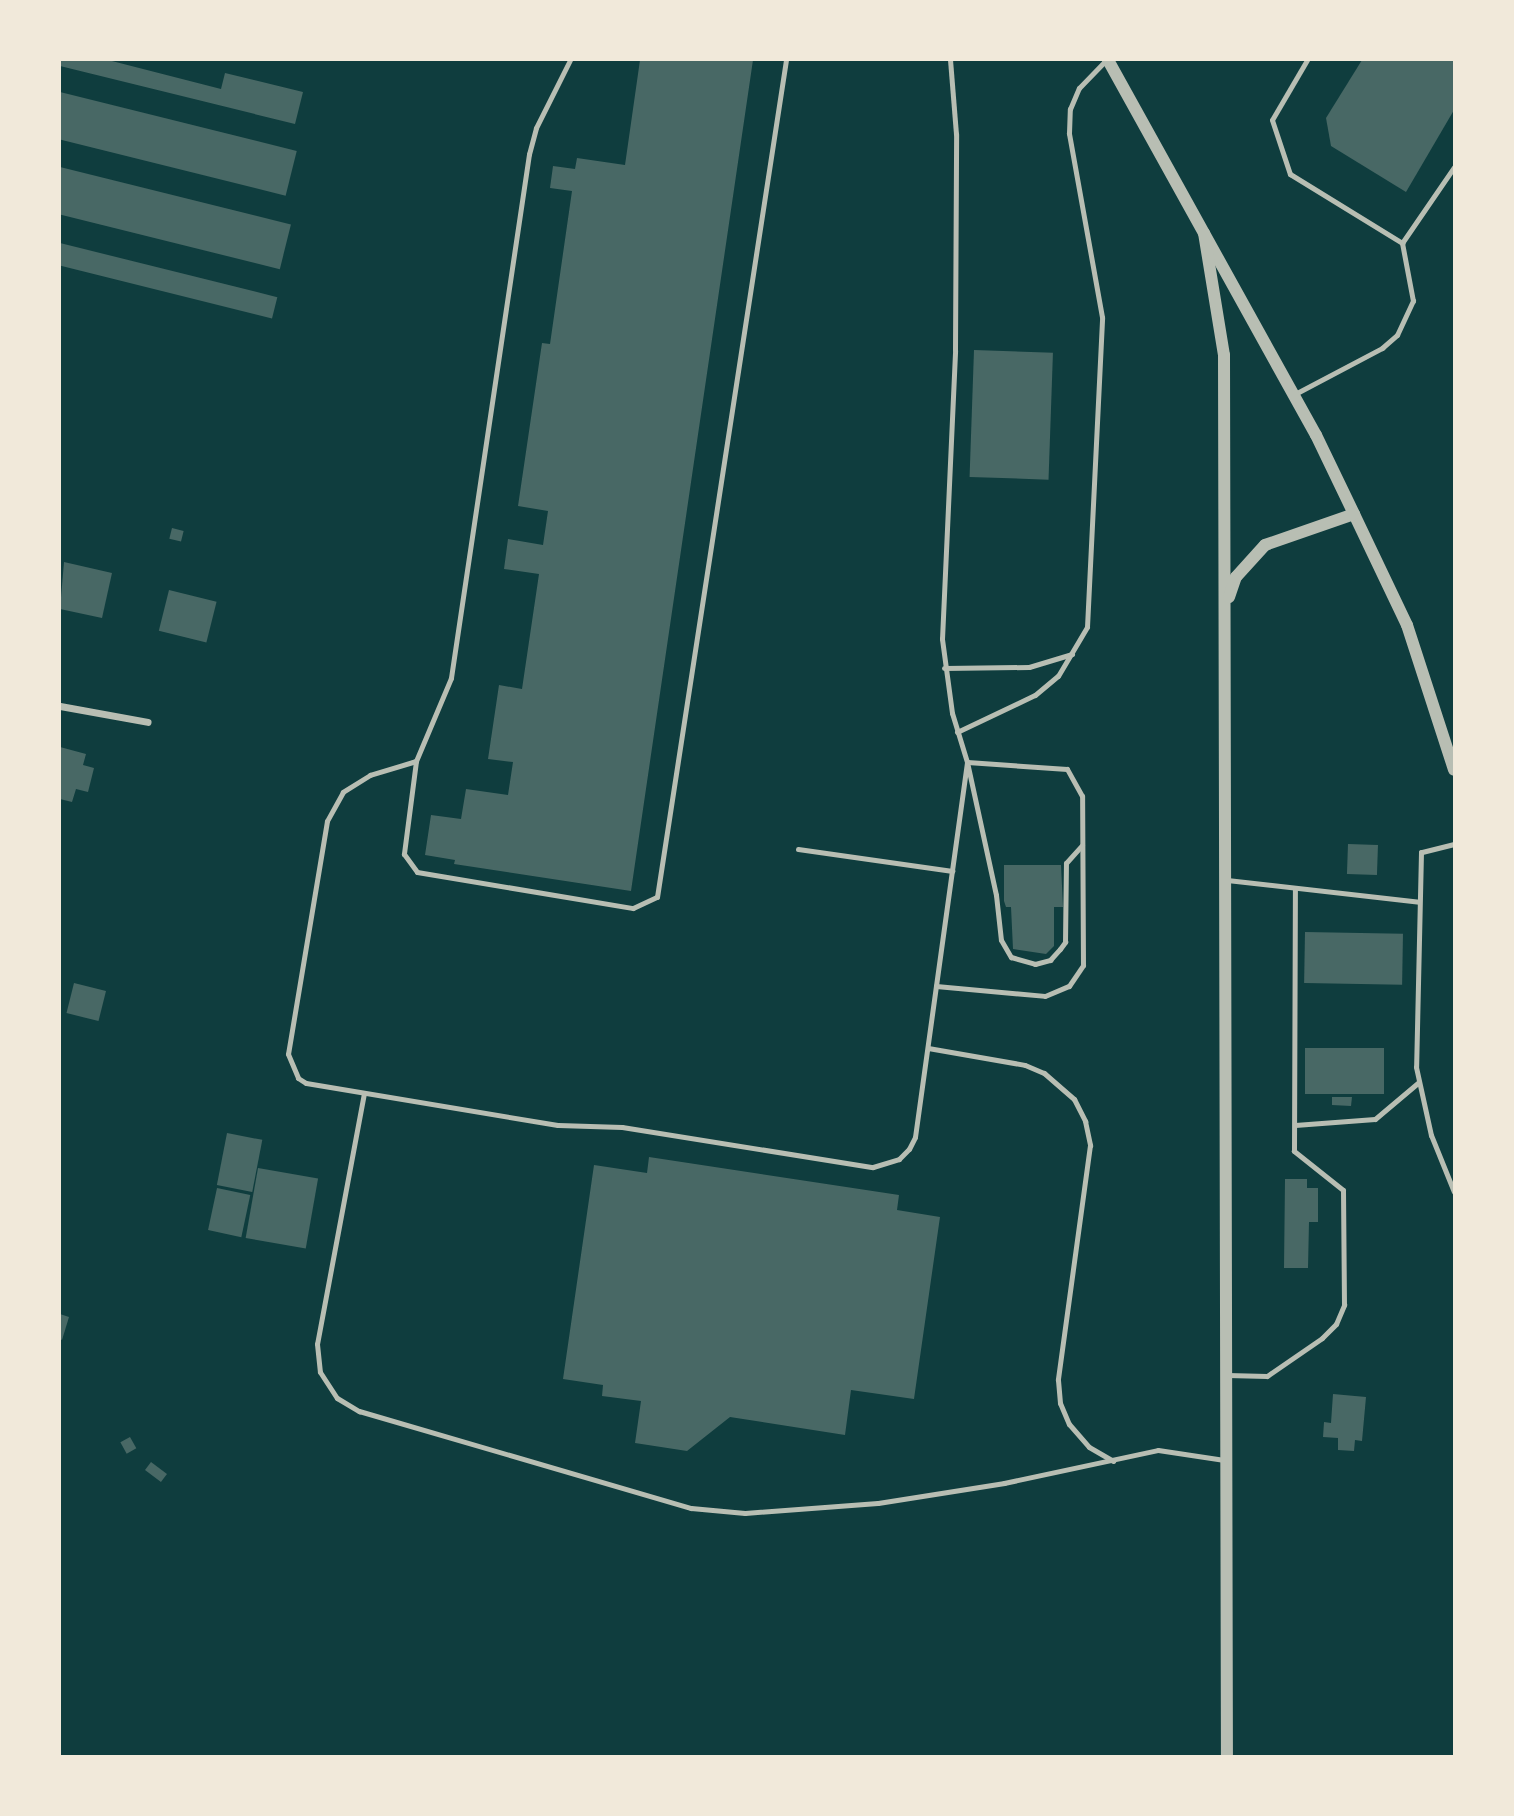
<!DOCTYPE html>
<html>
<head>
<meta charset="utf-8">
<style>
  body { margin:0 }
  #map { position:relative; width:1514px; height:1816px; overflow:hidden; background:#0f3d3e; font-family:Inter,sans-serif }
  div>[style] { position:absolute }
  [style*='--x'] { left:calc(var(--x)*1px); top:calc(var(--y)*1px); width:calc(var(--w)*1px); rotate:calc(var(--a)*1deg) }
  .building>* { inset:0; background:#486865; transform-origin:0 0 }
  .service>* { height:5px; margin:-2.5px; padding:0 2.5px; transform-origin:2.5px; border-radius:2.5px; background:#b8beb3 }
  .minor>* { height:7px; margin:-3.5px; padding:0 3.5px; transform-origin:3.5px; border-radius:3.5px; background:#b8beb3 }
  .tertiary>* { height:12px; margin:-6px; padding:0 6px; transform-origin:6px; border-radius:6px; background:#b8beb3 }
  span { translate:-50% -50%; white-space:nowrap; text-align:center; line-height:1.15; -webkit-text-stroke:7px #f1e9da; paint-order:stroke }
  .frame { position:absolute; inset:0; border:61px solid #f1e9da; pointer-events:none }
</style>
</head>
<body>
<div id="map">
  <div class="building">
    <i style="clip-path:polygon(60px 60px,108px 60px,221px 89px,225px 73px,303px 92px,295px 124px,60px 66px)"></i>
    <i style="clip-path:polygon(640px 60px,753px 60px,631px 891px,454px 864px,455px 860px,425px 855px,431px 815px,461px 819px,466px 789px,508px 795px,513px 762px,488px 759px,499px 685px,522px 689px,539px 574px,504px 569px,508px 539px,543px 545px,548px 511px,518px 506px,542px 343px,550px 344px,572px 191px,550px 188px,553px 166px,575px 169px,577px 158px,625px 165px)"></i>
    <i style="clip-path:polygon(1362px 60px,1454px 60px,1454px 110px,1406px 192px,1331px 146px,1326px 118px)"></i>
    <i style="left:60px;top:92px;width:244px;height:46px;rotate:14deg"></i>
    <i style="left:60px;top:167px;width:238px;height:46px;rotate:14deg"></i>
    <i style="left:60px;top:243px;width:224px;height:22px;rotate:14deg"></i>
    <i style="left:974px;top:350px;width:79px;height:127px;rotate:2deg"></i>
    <i style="left:172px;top:528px;width:12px;height:11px;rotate:14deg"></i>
    <i style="clip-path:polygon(64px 562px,112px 573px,102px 618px,60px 609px)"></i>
    <i style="left:169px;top:590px;width:49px;height:42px;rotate:14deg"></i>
    <i style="clip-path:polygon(60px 747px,86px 754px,83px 765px,94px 768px,88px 792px,76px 789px,72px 802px,60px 799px)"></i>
    <i style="left:1348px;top:844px;width:30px;height:30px;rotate:2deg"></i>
    <i style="clip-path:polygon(1004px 865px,1061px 865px,1063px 907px,1054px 907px,1054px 946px,1046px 954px,1013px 949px,1011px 907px,1006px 907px,1004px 901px)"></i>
    <i style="left:1305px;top:932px;width:98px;height:51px;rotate:1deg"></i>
    <i style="left:74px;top:983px;width:33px;height:31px;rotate:14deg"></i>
    <i style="left:1305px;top:1048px;width:79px;height:46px"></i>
    <i style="clip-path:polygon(1332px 1097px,1352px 1097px,1351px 1106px,1332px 1105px)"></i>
    <i style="left:227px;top:1133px;width:36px;height:53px;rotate:11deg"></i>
    <i style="clip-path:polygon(649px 1157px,899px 1195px,897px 1210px,940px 1217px,914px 1399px,851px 1390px,845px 1435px,730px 1417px,687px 1451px,635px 1443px,641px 1401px,602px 1396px,603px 1385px,563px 1379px,594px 1165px,647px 1173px)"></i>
    <i style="left:258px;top:1168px;width:61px;height:71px;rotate:10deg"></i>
    <i style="clip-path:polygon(1285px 1179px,1307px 1179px,1307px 1188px,1318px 1188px,1318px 1222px,1309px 1222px,1308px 1268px,1284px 1268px)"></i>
    <i style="left:217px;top:1188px;width:34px;height:43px;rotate:12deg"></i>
    <i style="clip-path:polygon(60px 1314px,69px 1317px,62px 1340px,60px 1339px)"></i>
    <i style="clip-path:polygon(1333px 1394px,1366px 1397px,1362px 1441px,1355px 1440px,1354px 1451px,1338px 1450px,1338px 1438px,1323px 1437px,1324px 1422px,1331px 1423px)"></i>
    <i style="left:130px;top:1437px;width:13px;height:11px;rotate:61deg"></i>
    <i style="left:151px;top:1462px;width:20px;height:10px;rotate:37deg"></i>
  </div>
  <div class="service">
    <i style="--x:570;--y:60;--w:76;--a:116.6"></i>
    <i style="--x:536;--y:128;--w:27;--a:105"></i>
    <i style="--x:529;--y:154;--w:530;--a:98.47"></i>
    <i style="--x:451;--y:678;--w:90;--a:112.9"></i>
    <i style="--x:416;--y:761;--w:94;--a:97.4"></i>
    <i style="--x:404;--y:854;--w:22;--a:54"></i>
    <i style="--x:417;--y:872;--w:219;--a:9.5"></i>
    <i style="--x:633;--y:908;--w:26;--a:-25"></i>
    <i style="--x:657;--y:897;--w:847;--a:-81.24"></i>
    <i style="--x:1307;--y:60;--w:69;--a:120.3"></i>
    <i style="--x:1272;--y:120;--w:57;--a:71.6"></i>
    <i style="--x:1290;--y:174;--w:132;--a:31.6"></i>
    <i style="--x:1293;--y:395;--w:101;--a:-27.8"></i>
    <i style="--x:1382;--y:348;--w:20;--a:-41"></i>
    <i style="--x:1397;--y:335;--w:38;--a:-65"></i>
    <i style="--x:1413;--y:301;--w:59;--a:-100.7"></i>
    <i style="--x:1402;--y:243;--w:92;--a:-55.6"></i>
    <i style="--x:944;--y:668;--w:85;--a:-0.7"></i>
    <i style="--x:1029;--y:667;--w:45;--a:-16.8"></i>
    <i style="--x:957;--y:732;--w:86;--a:-25.4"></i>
    <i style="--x:1035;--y:695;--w:30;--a:-40"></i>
    <i style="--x:1058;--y:676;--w:57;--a:-59.4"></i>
    <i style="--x:1087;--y:627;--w:310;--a:-87.2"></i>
    <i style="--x:1102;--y:317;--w:187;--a:-100.2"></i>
    <i style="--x:1069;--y:133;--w:24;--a:-88"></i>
    <i style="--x:1070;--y:109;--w:23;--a:-67"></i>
    <i style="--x:1079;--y:88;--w:39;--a:-46"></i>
    <i style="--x:416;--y:761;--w:48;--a:163.1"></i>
    <i style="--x:370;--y:775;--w:32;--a:148"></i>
    <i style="--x:343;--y:792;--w:33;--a:119"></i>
    <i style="--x:327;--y:821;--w:236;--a:99.5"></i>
    <i style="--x:288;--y:1054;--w:26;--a:67"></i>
    <i style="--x:298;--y:1078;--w:9;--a:32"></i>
    <i style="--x:306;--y:1083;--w:255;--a:9.5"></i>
    <i style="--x:558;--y:1125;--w:64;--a:1.8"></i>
    <i style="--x:622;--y:1127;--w:254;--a:9.1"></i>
    <i style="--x:873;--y:1167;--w:27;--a:-17"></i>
    <i style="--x:899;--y:1159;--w:14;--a:-45"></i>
    <i style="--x:909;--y:1149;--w:13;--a:-63"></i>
    <i style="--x:915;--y:1137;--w:379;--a:-82.1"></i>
    <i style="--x:967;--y:762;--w:51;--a:-107"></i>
    <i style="--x:952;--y:713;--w:75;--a:-97.7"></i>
    <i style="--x:942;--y:639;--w:289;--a:-87.4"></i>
    <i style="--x:955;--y:350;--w:216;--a:-89.7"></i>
    <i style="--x:956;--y:134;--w:74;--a:-94.6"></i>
    <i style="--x:1454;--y:844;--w:34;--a:166"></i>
    <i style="--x:1421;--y:852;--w:215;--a:91.3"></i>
    <i style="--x:1416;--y:1067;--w:70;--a:77.6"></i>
    <i style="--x:1431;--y:1135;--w:61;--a:68"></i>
    <i style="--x:798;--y:849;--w:156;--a:8.1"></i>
    <i style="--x:1227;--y:880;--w:193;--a:6.5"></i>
    <i style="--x:936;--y:986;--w:109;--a:5.2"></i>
    <i style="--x:1045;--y:996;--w:26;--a:-23"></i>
    <i style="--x:1069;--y:986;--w:25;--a:-56"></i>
    <i style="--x:1083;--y:965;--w:169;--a:-90.3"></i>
    <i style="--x:1082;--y:796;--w:31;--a:-119"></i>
    <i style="--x:1067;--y:769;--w:100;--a:-176"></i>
    <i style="--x:967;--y:762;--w:136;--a:77.7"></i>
    <i style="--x:996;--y:895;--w:45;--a:83.7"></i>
    <i style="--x:1001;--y:940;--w:20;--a:60"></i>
    <i style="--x:1011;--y:957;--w:25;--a:16"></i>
    <i style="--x:1035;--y:964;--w:16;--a:-15"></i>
    <i style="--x:1050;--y:960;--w:15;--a:-48"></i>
    <i style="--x:1060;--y:949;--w:9;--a:-54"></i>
    <i style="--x:1065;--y:942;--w:79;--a:-89.3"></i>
    <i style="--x:1066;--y:863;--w:24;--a:-48"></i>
    <i style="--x:928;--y:1048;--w:98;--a:9.9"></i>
    <i style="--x:1025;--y:1065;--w:21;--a:23"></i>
    <i style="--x:1044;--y:1073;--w:40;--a:41"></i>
    <i style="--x:1074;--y:1099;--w:25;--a:63"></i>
    <i style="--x:1085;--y:1121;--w:25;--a:78"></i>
    <i style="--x:1090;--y:1145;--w:237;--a:97.8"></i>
    <i style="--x:1058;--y:1380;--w:23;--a:85"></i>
    <i style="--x:1060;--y:1403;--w:23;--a:67"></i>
    <i style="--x:1069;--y:1424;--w:30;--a:49"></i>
    <i style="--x:1089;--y:1447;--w:28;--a:30"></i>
    <i style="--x:364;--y:1093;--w:255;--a:100.6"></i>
    <i style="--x:317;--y:1344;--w:28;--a:84"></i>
    <i style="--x:320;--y:1372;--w:31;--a:57"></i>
    <i style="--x:337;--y:1398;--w:26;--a:31"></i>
    <i style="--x:359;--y:1411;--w:346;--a:16.3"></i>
    <i style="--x:691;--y:1508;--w:54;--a:5.3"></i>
    <i style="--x:745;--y:1513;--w:133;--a:-4.3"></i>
    <i style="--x:878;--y:1503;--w:128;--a:-9"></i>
    <i style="--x:1004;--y:1483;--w:157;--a:-12.1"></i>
    <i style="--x:1158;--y:1450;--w:67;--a:8.6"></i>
    <i style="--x:1295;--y:1125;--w:80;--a:-4.3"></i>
    <i style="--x:1375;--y:1119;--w:57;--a:-40.1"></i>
    <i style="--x:1227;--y:1375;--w:40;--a:1.4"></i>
    <i style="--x:1267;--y:1376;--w:67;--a:-34.6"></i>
    <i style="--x:1322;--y:1338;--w:20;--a:-45"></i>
    <i style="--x:1336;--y:1324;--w:21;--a:-67"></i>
    <i style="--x:1344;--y:1305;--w:115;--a:-90.5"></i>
    <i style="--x:1343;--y:1190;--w:63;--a:-141.5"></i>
    <i style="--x:1294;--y:1151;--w:263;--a:-89.8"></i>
  </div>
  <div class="minor">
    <i style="--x:60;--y:706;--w:89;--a:10.3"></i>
  </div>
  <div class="tertiary">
    <i style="--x:1108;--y:60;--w:429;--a:61"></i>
    <i style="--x:1316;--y:435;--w:88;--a:64.3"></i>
    <i style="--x:1354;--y:514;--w:123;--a:64.5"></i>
    <i style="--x:1407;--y:625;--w:152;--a:72"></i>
    <i style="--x:1204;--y:233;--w:124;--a:80.7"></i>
    <i style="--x:1224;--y:355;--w:1401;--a:89.88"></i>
    <i style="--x:1229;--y:597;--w:21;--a:-71"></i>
    <i style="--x:1236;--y:577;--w:43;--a:-47.8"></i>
    <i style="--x:1265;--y:545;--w:94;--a:-19.2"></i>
  </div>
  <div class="frame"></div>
</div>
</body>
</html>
